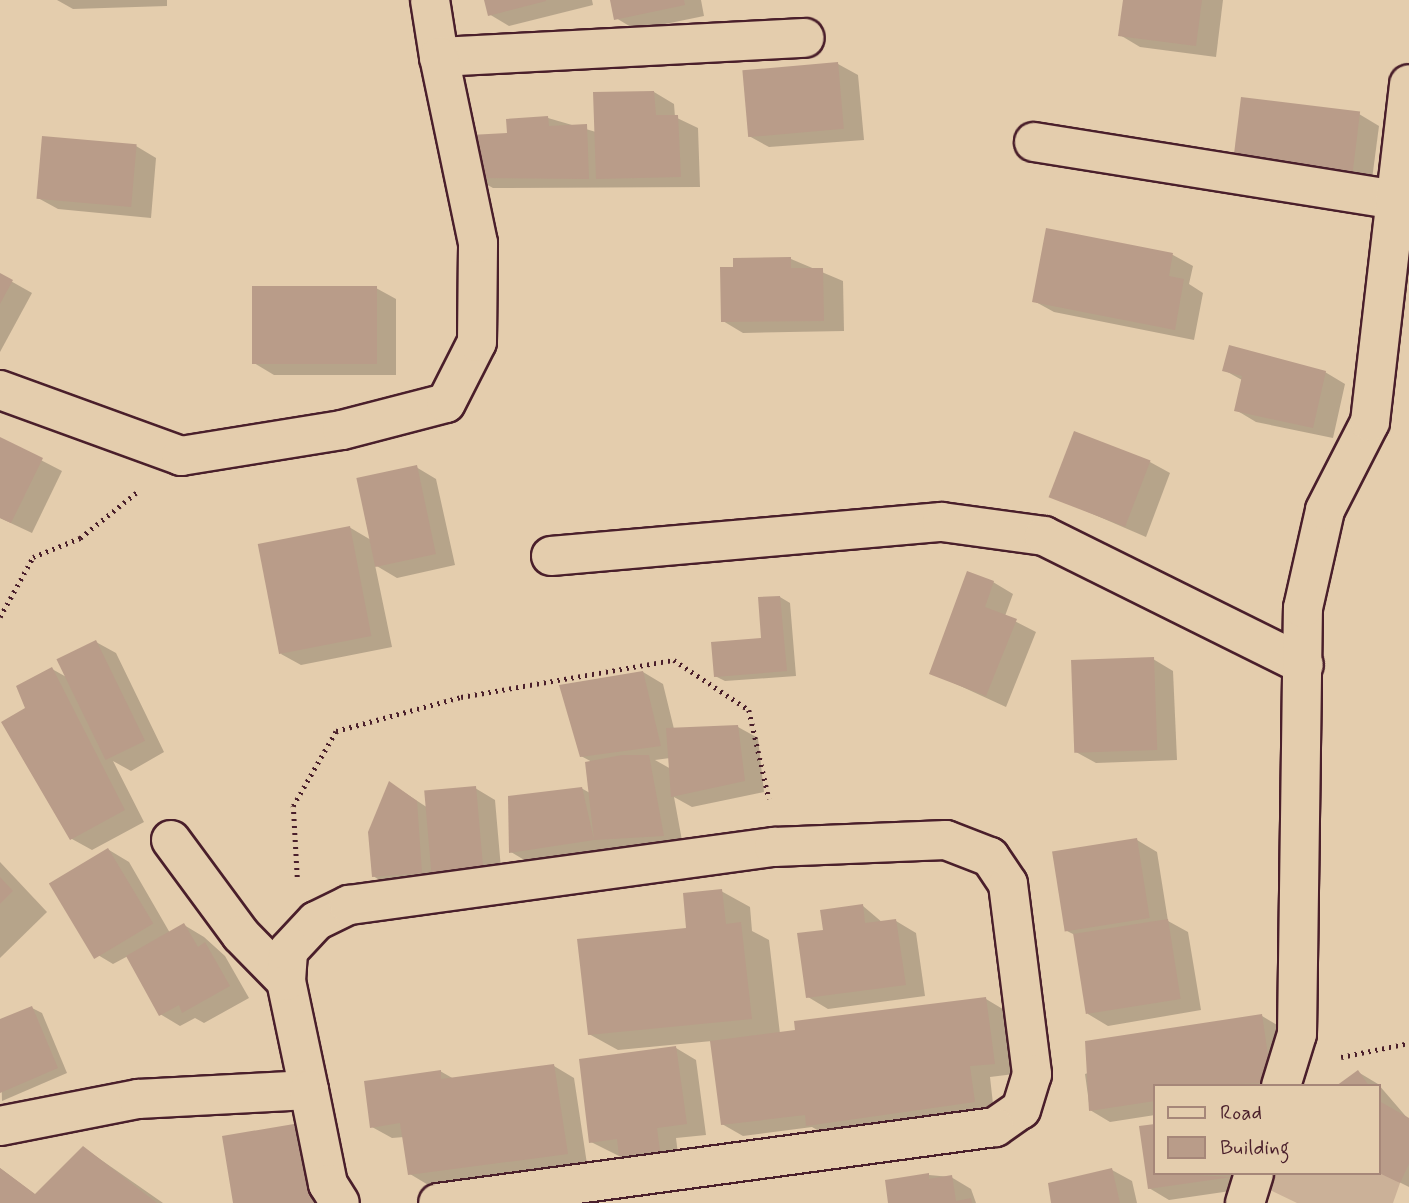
<!DOCTYPE html>
<html>
<head>
<meta charset="utf-8">
<style>
  body { margin:0 }
  #map { position:relative; width:1409px; height:1203px; overflow:hidden; background:#e4cdad; font-family:Mynerve,sans-serif }
  div>[style] { position:absolute }
  [style*='--x'] { left:calc(var(--x)*1px); top:calc(var(--y)*1px); width:calc(var(--w)*1px); rotate:calc(var(--a)*1deg) }
  .green>* { inset:0; background:#cbb198 }
  .shadow>* { inset:0; background:#0003 }
  .building>* { inset:0; background:#b99c89; transform-origin:0 0 }
  .path>* { height:4.5px; margin-top:-2.25px; transform-origin:0; background:repeating-linear-gradient(90deg,#4a1f2b 0 2px,transparent 0 7px) }
  .roads { filter:drop-shadow(2px 0 #4a1f2b) drop-shadow(-2px 0 #4a1f2b) drop-shadow(0 2px #4a1f2b) drop-shadow(0 -2px #4a1f2b) }
  .street>* { height:38px; margin:-19px; padding:0 19px; transform-origin:19px; border-radius:19px; background:#e4cdad }
  span { translate:-50% -50%; white-space:nowrap; text-align:center; line-height:1.15; -webkit-text-stroke:5px #e4cdad; paint-order:stroke }
  .legend { position:absolute; left:1153px; top:1084px; width:228px; height:91px; box-sizing:border-box; background:#e4cdad; border:2px solid #a68779; margin:0; padding:9px 12px; list-style:none; font-size:21px; color:#4a1f2b }
  .legend li { display:flex; align-items:center; gap:14px; height:35px }
  .legend b { width:35px; border:2px solid #a68779 }
</style>
</head>
<body>
<div id="map">
  <div class="green">
    <i style="clip-path:polygon(1379px 1170px,1400px 1183px,1393px 1203px,1297px 1203px,1266px 1188px,1271px 1173px)"></i>
  </div>
  <div class="shadow">
    <i style="clip-path:polygon(57px 0,167px 0,167px 6px,73px 9px)"></i>
    <i style="clip-path:polygon(486px 0,592px 0,593px 5px,509px 26px,489px 14px)"></i>
    <i style="clip-path:polygon(612px 0,701px 0,704px 16px,636px 30px,616px 18px)"></i>
    <i style="clip-path:polygon(1125px 0,1223px 0,1216px 57px,1140px 47px,1120px 35px)"></i>
    <i style="clip-path:polygon(838px 64px,858px 75px,864px 140px,769px 147px,749px 136px)"></i>
    <i style="clip-path:polygon(654px 92px,674px 104px,675px 117px,698px 128px,700px 187px,493px 188px,473px 177px,509px 135px,548px 118px,596px 132px)"></i>
    <i style="clip-path:polygon(1359px 114px,1379px 126px,1371px 187px,1255px 172px)"></i>
    <i style="clip-path:polygon(136px 146px,156px 158px,151px 218px,58px 209px,38px 198px)"></i>
    <i style="clip-path:polygon(1047px 230px,1173px 255px,1193px 266px,1189px 284px,1203px 293px,1194px 340px,1054px 312px,1034px 301px)"></i>
    <i style="clip-path:polygon(791px 259px,843px 281px,844px 331px,743px 333px,723px 321px,735px 260px)"></i>
    <i style="clip-path:polygon(0 275px,32px 293px,0 352px)"></i>
    <i style="clip-path:polygon(376px 288px,396px 299px,396px 375px,274px 375px,254px 363px)"></i>
    <i style="clip-path:polygon(1224px 370px,1325px 372px,1345px 384px,1333px 438px,1256px 422px,1236px 410px,1242px 380px)"></i>
    <i style="clip-path:polygon(0 439px,62px 471px,32px 533px,0 518px)"></i>
    <i style="clip-path:polygon(1150px 462px,1170px 473px,1146px 537px,1051px 496px)"></i>
    <i style="clip-path:polygon(416px 467px,436px 479px,455px 565px,397px 578px,375px 565px,392px 647px,301px 665px,281px 654px,349px 527px,371px 540px)"></i>
    <i style="clip-path:polygon(993px 582px,1013px 594px,1005px 616px,1036px 632px,1006px 707px,932px 673px)"></i>
    <i style="clip-path:polygon(780px 597px,790px 603px,796px 676px,725px 681px,715px 676px,763px 640px)"></i>
    <i style="clip-path:polygon(96px 642px,116px 653px,164px 752px,131px 771px,113px 761px,144px 822px,92px 850px,72px 839px,28px 708px,52px 669px,70px 679px)"></i>
    <i style="clip-path:polygon(1153px 659px,1173px 671px,1177px 760px,1096px 763px,1076px 752px)"></i>
    <i style="clip-path:polygon(evenodd,643px 672px,663px 684px,674px 729px,738px 727px,758px 738px,764px 792px,692px 807px,674px 797px,683px 846px,531px 864px,511px 852px,581px 788px,590px 793px,594px 763px,581px 756px,643px 672px,670px 758px,671px 769px,655px 760px,670px 758px)"></i>
    <i style="clip-path:polygon(390px 783px,428px 808px,475px 788px,495px 800px,502px 880px,393px 888px,373px 876px)"></i>
    <i style="clip-path:polygon(1137px 840px,1157px 852px,1168px 921px,1188px 932px,1201px 1010px,1108px 1026px,1088px 1014px,1075px 935px,1067px 931px)"></i>
    <i style="clip-path:polygon(109px 850px,129px 862px,170px 933px,184px 925px,204px 937px,225px 956px,249px 998px,204px 1023px,195px 1018px,180px 1026px,160px 1014px,128px 956px,113px 964px,93px 952px)"></i>
    <i style="clip-path:polygon(0 862px,47px 912px,0 958px)"></i>
    <i style="clip-path:polygon(721px 891px,750px 907px,752px 931px,769px 940px,780px 1034px,986px 999px,1006px 1011px,1014px 1074px,990px 1077px,994px 1113px,828px 1136px,812px 1127px,743px 1136px,722px 1124px,712px 1041px,618px 1050px,589px 1034px)"></i>
    <i style="clip-path:polygon(863px 906px,883px 923px,896px 921px,916px 933px,925px 996px,828px 1009px,808px 997px)"></i>
    <i style="clip-path:polygon(32px 1008px,42px 1013px,67px 1073px,2px 1101px,0 1021px)"></i>
    <i style="clip-path:polygon(1262px 1016px,1282px 1028px,1290px 1086px,1155px 1086px,1155px 1115px,1110px 1122px,1090px 1110px,1085px 1074px)"></i>
    <i style="clip-path:polygon(676px 1048px,696px 1060px,706px 1135px,676px 1138px,679px 1162px,641px 1167px,591px 1142px)"></i>
    <i style="clip-path:polygon(554px 1066px,574px 1078px,587px 1164px,430px 1186px,410px 1174px,404px 1137px,392px 1138px,372px 1127px,440px 1071px,454px 1079px)"></i>
    <i style="clip-path:polygon(1358px 1072px,1378px 1084px,1409px 1120px,1409px 1187px,1379px 1172px,1379px 1086px,1339px 1086px)"></i>
    <i style="clip-path:polygon(293px 1126px,313px 1137px,330px 1203px,235px 1203px)"></i>
    <i style="clip-path:polygon(1155px 1126px,1155px 1173px,1249px 1173px,1251px 1188px,1169px 1200px,1149px 1188px,1141px 1128px)"></i>
    <i style="clip-path:polygon(84px 1148px,163px 1203px,0 1203px,0 1168px,37px 1196px)"></i>
    <i style="clip-path:polygon(1112px 1170px,1132px 1181px,1137px 1203px,1053px 1203px)"></i>
    <i style="clip-path:polygon(929px 1175px,951px 1177px,971px 1189px,976px 1203px,890px 1203px)"></i>
  </div>
  <div class="building">
    <i style="clip-path:polygon(484px 0,546px 0,546px 1px,488px 16px)"></i>
    <i style="clip-path:polygon(610px 0,684px 0,685px 5px,614px 20px)"></i>
    <i style="clip-path:polygon(1123px 0,1202px 0,1196px 46px,1118px 36px)"></i>
    <i style="left:838px;top:62px;width:67px;height:96px;rotate:85deg"></i>
    <i style="clip-path:polygon(654px 91px,656px 115px,678px 115px,681px 177px,596px 179px,593px 92px)"></i>
    <i style="left:1241px;top:97px;width:120px;height:64px;rotate:7deg"></i>
    <i style="clip-path:polygon(548px 116px,549px 126px,587px 124px,589px 179px,472px 178px,470px 135px,507px 133px,506px 119px)"></i>
    <i style="left:42px;top:136px;width:95px;height:63px;rotate:5deg"></i>
    <i style="clip-path:polygon(1046px 228px,1173px 253px,1169px 276px,1184px 279px,1175px 330px,1032px 302px)"></i>
    <i style="clip-path:polygon(791px 257px,791px 268px,823px 268px,824px 321px,721px 322px,720px 267px,733px 267px,733px 258px)"></i>
    <i style="clip-path:polygon(0 273px,13px 280px,0 304px)"></i>
    <i style="left:252px;top:286px;width:125px;height:78px"></i>
    <i style="clip-path:polygon(1229px 345px,1326px 371px,1313px 428px,1234px 411px,1242px 376px,1222px 371px)"></i>
    <i style="left:1074px;top:431px;width:82px;height:71px;rotate:21deg"></i>
    <i style="clip-path:polygon(0 437px,43px 458px,11px 523px,0 518px)"></i>
    <i style="left:417px;top:465px;width:91px;height:62px;rotate:78deg"></i>
    <i style="left:350px;top:526px;width:112px;height:94px;rotate:79deg"></i>
    <i style="clip-path:polygon(967px 571px,994px 581px,985px 607px,1017px 619px,986px 696px,929px 674px)"></i>
    <i style="clip-path:polygon(780px 596px,787px 671px,714px 677px,711px 642px,761px 638px,758px 597px)"></i>
    <i style="left:96px;top:640px;width:112px;height:44px;rotate:64deg"></i>
    <i style="left:1154px;top:657px;width:93px;height:83px;rotate:88deg"></i>
    <i style="clip-path:polygon(52px 667px,125px 810px,70px 840px,1px 722px,25px 708px,16px 686px)"></i>
    <i style="clip-path:polygon(643px 671px,661px 746px,580px 757px,559px 685px)"></i>
    <i style="clip-path:polygon(738px 725px,745px 781px,671px 797px,666px 728px)"></i>
    <i style="clip-path:polygon(622px 755px,649px 755px,664px 836px,594px 840px,585px 762px)"></i>
    <i style="clip-path:polygon(389px 781px,417px 801px,422px 873px,372px 877px,368px 832px)"></i>
    <i style="left:476px;top:786px;width:83px;height:52px;rotate:85deg"></i>
    <i style="clip-path:polygon(582px 787px,594px 840px,509px 853px,508px 796px)"></i>
    <i style="left:1137px;top:838px;width:81px;height:86px;rotate:81deg"></i>
    <i style="left:108px;top:848px;width:88px;height:69px;rotate:59deg"></i>
    <i style="clip-path:polygon(0 877px,13px 891px,0 904px)"></i>
    <i style="clip-path:polygon(722px 889px,726px 924px,741px 922px,752px 1019px,588px 1035px,577px 939px,686px 928px,683px 893px)"></i>
    <i style="clip-path:polygon(863px 904px,865px 923px,896px 919px,906px 985px,806px 998px,797px 933px,823px 930px,820px 910px)"></i>
    <i style="left:1168px;top:919px;width:81px;height:96px;rotate:81deg"></i>
    <i style="clip-path:polygon(184px 923px,198px 947px,205px 942px,230px 986px,182px 1013px,179px 1005px,159px 1016px,126px 956px)"></i>
    <i style="clip-path:polygon(986px 997px,995px 1064px,970px 1066px,975px 1102px,806px 1126px,805px 1115px,721px 1125px,710px 1041px,795px 1030px,794px 1021px)"></i>
    <i style="clip-path:polygon(32px 1006px,58px 1068px,0 1093px,0 1019px)"></i>
    <i style="clip-path:polygon(1262px 1014px,1272px 1083px,1155px 1086px,1155px 1101px,1089px 1111px,1085px 1041px)"></i>
    <i style="clip-path:polygon(676px 1046px,687px 1124px,657px 1128px,660px 1151px,619px 1156px,617px 1139px,589px 1143px,579px 1059px)"></i>
    <i style="clip-path:polygon(554px 1064px,568px 1154px,408px 1175px,400px 1123px,370px 1128px,364px 1081px,441px 1070px,441px 1079px)"></i>
    <i style="clip-path:polygon(1358px 1070px,1369px 1086px,1336px 1086px)"></i>
    <i style="clip-path:polygon(1379px 1101px,1409px 1118px,1409px 1164px,1400px 1183px,1379px 1173px)"></i>
    <i style="clip-path:polygon(294px 1124px,298px 1147px,312px 1144px,313px 1203px,233px 1203px,222px 1136px)"></i>
    <i style="clip-path:polygon(1155px 1124px,1155px 1173px,1232px 1177px,1148px 1189px,1139px 1126px)"></i>
    <i style="clip-path:polygon(83px 1146px,157px 1203px,0 1203px,0 1168px,35px 1194px)"></i>
    <i style="clip-path:polygon(1112px 1168px,1120px 1203px,1051px 1203px,1048px 1183px)"></i>
    <i style="clip-path:polygon(929px 1173px,929px 1179px,952px 1175px,956px 1201px,971px 1198px,972px 1203px,888px 1203px,885px 1180px)"></i>
  </div>
  <div class="path">
    <i style="--x:0;--y:617;--w:68;--a:-61.2"></i>
    <i style="--x:33;--y:557;--w:51;--a:-22"></i>
    <i style="--x:80;--y:538;--w:73;--a:-38.9"></i>
    <i style="--x:297;--y:877;--w:71;--a:-93.2"></i>
    <i style="--x:293;--y:806;--w:86;--a:-60.2"></i>
    <i style="--x:336;--y:731;--w:130;--a:-15.2"></i>
    <i style="--x:461;--y:697;--w:216;--a:-9.9"></i>
    <i style="--x:674;--y:660;--w:90;--a:33.7"></i>
    <i style="--x:749;--y:710;--w:91;--a:77.3"></i>
    <i style="--x:1341;--y:1057;--w:69;--a:-11.6"></i>
  </div>
  <div class="roads">
    <div class="street">
      <i style="--x:430;--y:0;--w:58;--a:81"></i>
      <i style="--x:439;--y:57;--w:366;--a:-3"></i>
      <i style="--x:1034;--y:142;--w:367;--a:9.1"></i>
      <i style="--x:0;--y:390;--w:193;--a:20"></i>
      <i style="--x:181;--y:456;--w:163;--a:-9.2"></i>
      <i style="--x:342;--y:430;--w:107;--a:-14.6"></i>
      <i style="--x:446;--y:403;--w:68;--a:-63.1"></i>
      <i style="--x:477;--y:342;--w:99;--a:-89.4"></i>
      <i style="--x:478;--y:243;--w:190;--a:-101.8"></i>
      <i style="--x:551;--y:556;--w:392;--a:-5"></i>
      <i style="--x:942;--y:522;--w:103;--a:7.8"></i>
      <i style="--x:1044;--y:536;--w:290;--a:26.4"></i>
      <i style="--x:171;--y:840;--w:118;--a:53.6"></i>
      <i style="--x:241;--y:935;--w:64;--a:45.6"></i>
      <i style="--x:1281;--y:1086;--w:54;--a:-72.9"></i>
      <i style="--x:1297;--y:1034;--w:426;--a:-89.2"></i>
      <i style="--x:1303;--y:608;--w:100;--a:-77.3"></i>
      <i style="--x:1325;--y:510;--w:99;--a:-62.9"></i>
      <i style="--x:1370;--y:422;--w:340;--a:-83.4"></i>
      <i style="--x:309;--y:1090;--w:111;--a:-101.9"></i>
      <i style="--x:286;--y:981;--w:30;--a:-86"></i>
      <i style="--x:288;--y:951;--w:41;--a:-47"></i>
      <i style="--x:316;--y:921;--w:37;--a:-26"></i>
      <i style="--x:349;--y:905;--w:429;--a:-7.8"></i>
      <i style="--x:774;--y:847;--w:172;--a:-2.3"></i>
      <i style="--x:946;--y:840;--w:47;--a:21.1"></i>
      <i style="--x:990;--y:857;--w:32;--a:56"></i>
      <i style="--x:1008;--y:884;--w:192;--a:82.8"></i>
      <i style="--x:1032;--y:1074;--w:37;--a:107"></i>
      <i style="--x:1021;--y:1109;--w:32;--a:145"></i>
      <i style="--x:995;--y:1127;--w:562;--a:172.23"></i>
      <i style="--x:0;--y:1126;--w:141;--a:-11.1"></i>
      <i style="--x:138;--y:1099;--w:171;--a:-3"></i>
      <i style="--x:309;--y:1090;--w:96;--a:78.6"></i>
      <i style="--x:328;--y:1184;--w:22;--a:58"></i>
      <i style="--x:1245;--y:1203;--w:31;--a:-73"></i>
    </div>
  </div>
  <ul class="legend">
  <li><b style="height:9px;background:#e4cdad"></b>Road</li>
  <li><b style="height:19px;background:#b99c89"></b>Building</li>
  </ul>
</div>
</body>
</html>
